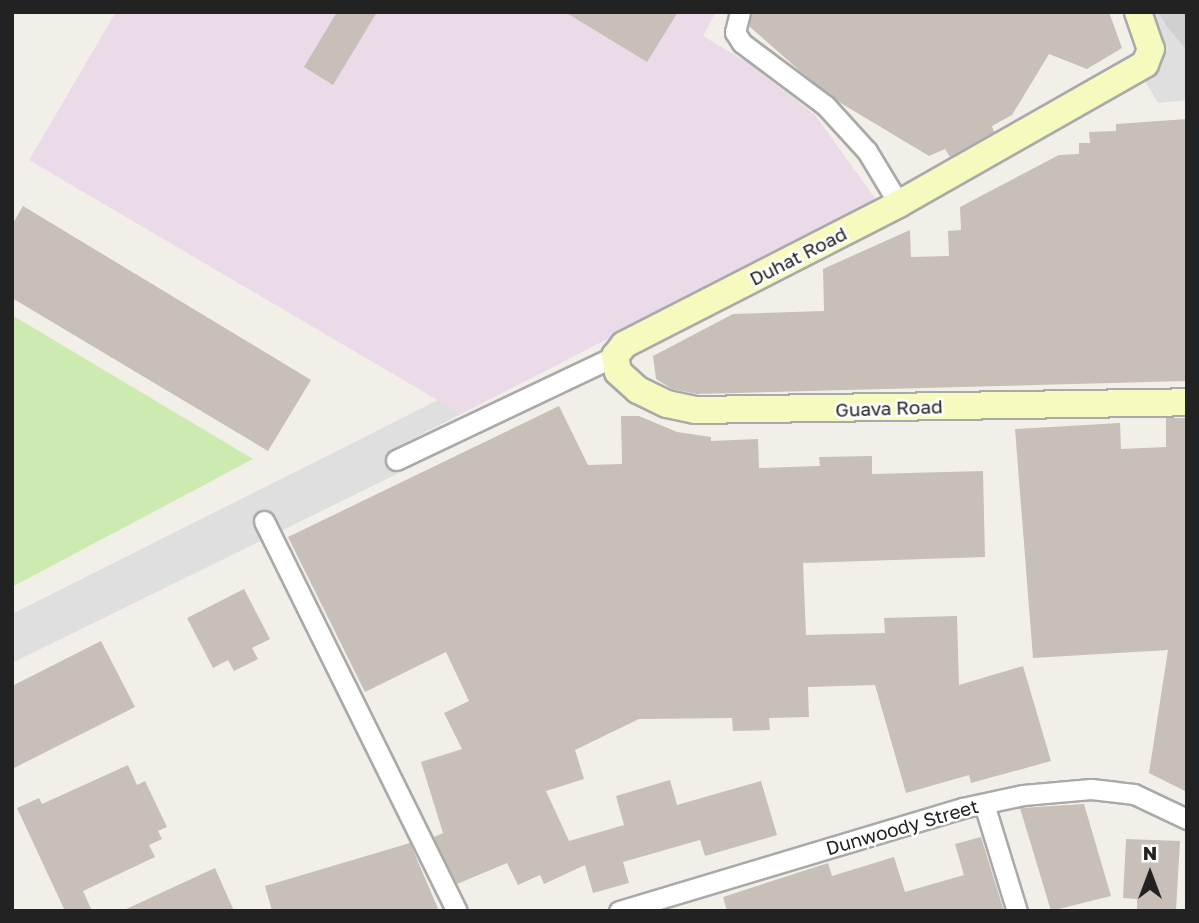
<!DOCTYPE html>
<html>
<head>
<meta charset="utf-8">
<style>
  body { margin:0 }
  #map { position:relative; width:1199px; height:923px; overflow:hidden; background:#f2efe9; font-family:"Golos Text",sans-serif }
  div>[style] { position:absolute }
  [style*='--x'] { left:calc(var(--x)*1px); top:calc(var(--y)*1px); width:calc(var(--w)*1px); rotate:calc(var(--a)*1deg) }
  .residential>* { inset:0; background:#e0dfdf }
  .industrial>* { inset:0; background:#ebdbe8 }
  .religious>* { inset:0; background:#d0d0d0 }
  .grass>* { inset:0; background:#cdebb0 }
  .building>* { inset:0; background:#c7bfb8 }
  .roads { filter:drop-shadow(2px 0 #a9a9a9) drop-shadow(-2px 0 #a9a9a9) drop-shadow(0 2px #a9a9a9) drop-shadow(0 -2px #a9a9a9) }
  .street>* { height:19px; margin:-9.5px; padding:0 9.5px; transform-origin:9.5px; border-radius:9.5px; background:#fff }
  .secondary>* { height:26px; margin:-13px; padding:0 13px; transform-origin:13px; border-radius:13px; background:#f7fabf }
  span { translate:-50% -50%; white-space:nowrap; text-align:center; line-height:1.15; -webkit-text-stroke:5px #fff; paint-order:stroke }
  .street-label { font-size:19px; color:#222 }
  .frame { position:absolute; inset:0; border:14px solid #222; pointer-events:none }
  .north { position:absolute; left:1115px; top:839px; width:70px; height:70px; -webkit-text-stroke:5px #fff; paint-order:stroke; rotate:0deg; font-size:19px; font-weight:700; line-height:28px; text-align:center; color:#222 }
  .north::after { content:''; display:block; margin:auto; width:24px; height:32px; background:#222; clip-path:polygon(50% 0,100% 100%,50% 72%,0 100%) }
</style>
</head>
<body>
<div id="map">
  <div class="residential">
    <i style="clip-path:polygon(1152px 12px,1158px 12px,1187px 50px,1187px 100px,1158px 103px,1142px 76px,1166px 45px)"></i>
    <i style="clip-path:polygon(438px 400px,461px 414px,389px 451px,399px 473px,12px 663px,12px 614px)"></i>
  </div>
  <div class="industrial">
    <i style="clip-path:polygon(116px 12px,716px 12px,703px 36px,747px 62px,815px 115px,877px 201px,461px 414px,29px 160px)"></i>
  </div>
  <div class="religious">
    <i style="clip-path:polygon(1158px 12px,1187px 12px,1187px 50px,1168px 28px)"></i>
  </div>
  <div class="grass">
    <i style="clip-path:polygon(12px 315px,253px 459px,12px 587px)"></i>
  </div>
  <div class="building">
    <i style="clip-path:polygon(337px 12px,377px 12px,333px 85px,304px 67px)"></i>
    <i style="clip-path:polygon(565px 12px,678px 12px,647px 62px)"></i>
    <i style="clip-path:polygon(752px 12px,1109px 12px,1122px 48px,1087px 69px,1049px 54px,1012px 115px,992px 126px,994px 132px,950px 157px,945px 149px,929px 156px,839px 102px,800px 71px,749px 26px)"></i>
    <i style="clip-path:polygon(1187px 119px,1187px 381px,697px 394px,672px 389px,656px 379px,653px 356px,733px 314px,824px 311px,823px 269px,910px 230px,911px 257px,949px 256px,948px 231px,961px 230px,960px 207px,1059px 155px,1079px 154px,1079px 143px,1090px 143px,1089px 132px,1116px 131px,1116px 124px)"></i>
    <i style="clip-path:polygon(23px 206px,311px 380px,268px 451px,12px 298px,12px 225px)"></i>
    <i style="clip-path:polygon(559px 406px,588px 465px,622px 464px,621px 416px,639px 416px,677px 432px,711px 437px,711px 441px,758px 439px,759px 468px,820px 466px,819px 457px,872px 456px,872px 474px,983px 471px,985px 557px,803px 563px,806px 635px,885px 633px,884px 618px,957px 616px,959px 685px,1023px 666px,1051px 761px,971px 783px,969px 775px,906px 793px,875px 685px,808px 687px,809px 717px,769px 718px,770px 730px,733px 731px,732px 718px,639px 719px,575px 750px,584px 779px,546px 791px,569px 841px,624px 825px,616px 796px,670px 780px,677px 805px,761px 781px,777px 835px,705px 856px,700px 840px,623px 862px,629px 883px,593px 893px,585px 865px,544px 884px,540px 875px,518px 885px,507px 863px,457px 884px,434px 837px,443px 833px,421px 762px,462px 749px,444px 713px,469px 701px,446px 652px,365px 692px,288px 537px)"></i>
    <i style="clip-path:polygon(1166px 418px,1187px 418px,1187px 792px,1149px 773px,1168px 650px,1033px 658px,1015px 429px,1120px 423px,1121px 449px,1166px 447px)"></i>
    <i style="clip-path:polygon(244px 589px,270px 639px,252px 648px,258px 659px,234px 671px,228px 660px,213px 668px,187px 618px)"></i>
    <i style="clip-path:polygon(101px 641px,135px 707px,12px 769px,12px 686px)"></i>
    <i style="clip-path:polygon(128px 765px,137px 785px,145px 781px,167px 827px,158px 831px,162px 839px,149px 845px,155px 857px,83px 891px,92px 911px,65px 911px,17px 808px,39px 798px,42px 804px)"></i>
    <i style="clip-path:polygon(1084px 804px,1111px 896px,1051px 911px,1020px 808px)"></i>
    <i style="clip-path:polygon(981px 837px,1004px 911px,727px 911px,723px 897px,828px 863px,832px 876px,894px 857px,905px 892px,964px 875px,955px 844px)"></i>
    <i style="clip-path:polygon(1126px 839px,1180px 841px,1176px 911px,1137px 911px,1137px 899px,1123px 898px)"></i>
    <i style="clip-path:polygon(410px 843px,439px 911px,272px 911px,265px 886px)"></i>
    <i style="clip-path:polygon(215px 868px,234px 911px,122px 911px)"></i>
  </div>
  <div class="roads">
    <div class="street">
      <i style="--x:740;--y:12;--w:21;--a:104"></i>
      <i style="--x:735;--y:32;--w:13;--a:58"></i>
      <i style="--x:742;--y:43;--w:104;--a:36.8"></i>
      <i style="--x:825;--y:105;--w:62;--a:47.6"></i>
      <i style="--x:867;--y:151;--w:62;--a:58.9"></i>
      <i style="--x:396;--y:460;--w:242;--a:-25.4"></i>
      <i style="--x:264;--y:521;--w:435;--a:63.7"></i>
      <i style="--x:984;--y:804;--w:112;--a:72.9"></i>
      <i style="--x:619;--y:911;--w:358;--a:-16.7"></i>
      <i style="--x:962;--y:808;--w:62;--a:-12"></i>
      <i style="--x:1023;--y:795;--w:68;--a:-5"></i>
      <i style="--x:1091;--y:789;--w:43;--a:6.6"></i>
      <i style="--x:1134;--y:794;--w:59;--a:25.3"></i>
    </div>
    <div class="secondary">
      <i style="--x:1138;--y:12;--w:39;--a:71"></i>
      <i style="--x:1151;--y:49;--w:16;--a:112"></i>
      <i style="--x:1145;--y:64;--w:283;--a:150.4"></i>
      <i style="--x:899;--y:204;--w:309;--a:152.9"></i>
      <i style="--x:624;--y:345;--w:14;--a:129"></i>
      <i style="--x:615;--y:356;--w:16;--a:79"></i>
      <i style="--x:618;--y:372;--w:27;--a:42"></i>
      <i style="--x:638;--y:390;--w:32;--a:26"></i>
      <i style="--x:667;--y:404;--w:29;--a:12"></i>
      <i style="--x:695;--y:410;--w:492;--a:-0.9"></i>
    </div>
  </div>
  <div class="street-label">
    <span style="left:798px;top:256px;rotate:-27deg">Duhat Road</span>
    <span style="left:889px;top:408px;rotate:-2deg">Guava Road</span>
    <span style="left:902px;top:827px;rotate:-16deg">Dunwoody Street</span>
  </div>
  <div class="frame"></div>
  <div class="north">N</div>
</div>
</body>
</html>
